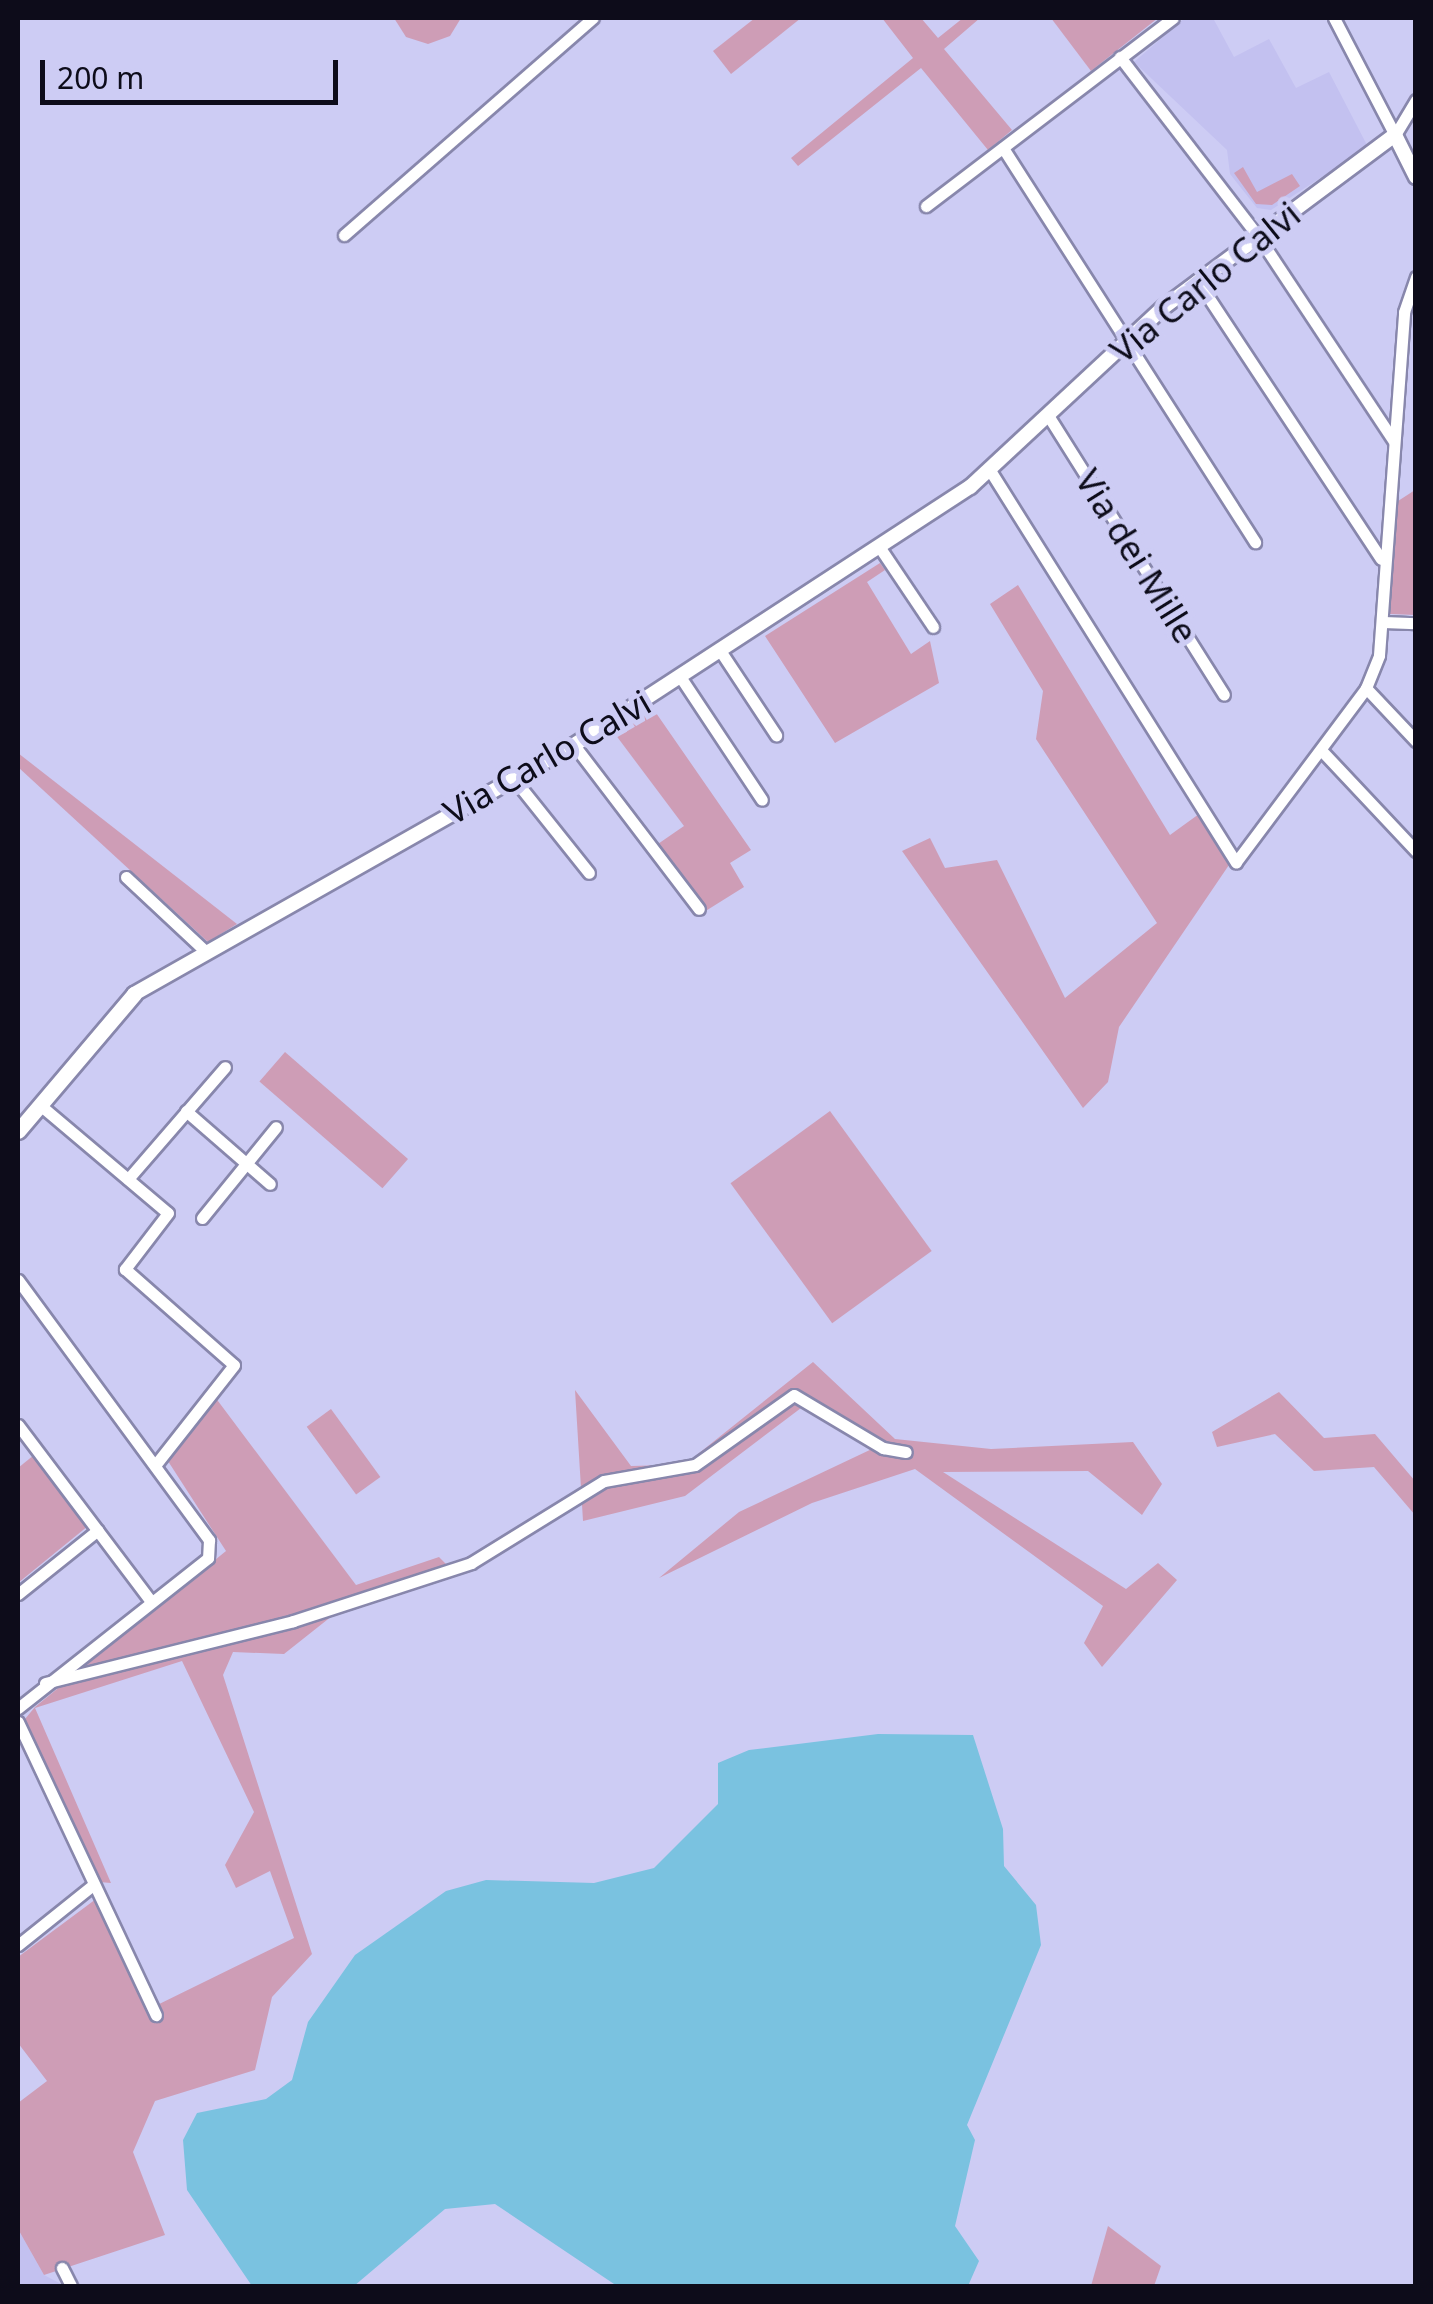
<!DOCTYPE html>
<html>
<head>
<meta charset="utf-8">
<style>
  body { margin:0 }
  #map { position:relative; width:1433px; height:2304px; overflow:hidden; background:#cdccf4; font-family:"Noto Sans",sans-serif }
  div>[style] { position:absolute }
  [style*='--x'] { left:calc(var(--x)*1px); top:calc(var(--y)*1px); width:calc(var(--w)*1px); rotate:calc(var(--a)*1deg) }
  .built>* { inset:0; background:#c3c1f0 }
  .green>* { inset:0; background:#ce9db6; transform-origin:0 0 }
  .water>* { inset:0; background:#7ac2e0 }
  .roads { filter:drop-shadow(2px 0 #8887ac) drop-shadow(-2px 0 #8887ac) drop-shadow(0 2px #8887ac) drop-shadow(0 -2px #8887ac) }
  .minor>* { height:11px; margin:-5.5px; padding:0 5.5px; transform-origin:5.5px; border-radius:5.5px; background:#fff }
  .tertiary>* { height:14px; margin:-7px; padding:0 7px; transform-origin:7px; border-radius:7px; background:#fff }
  .secondary>* { height:15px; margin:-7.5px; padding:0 7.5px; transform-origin:7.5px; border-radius:7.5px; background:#fff }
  span { translate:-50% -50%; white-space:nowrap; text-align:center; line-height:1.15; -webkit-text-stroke:10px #cdccf4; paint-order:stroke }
  .street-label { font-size:35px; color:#0d0c1a }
  .frame { position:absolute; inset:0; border:20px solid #0d0c1a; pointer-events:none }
  .scale { position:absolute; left:40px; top:60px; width:298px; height:45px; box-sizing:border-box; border:5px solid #0d0c1a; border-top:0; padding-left:12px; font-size:30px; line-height:35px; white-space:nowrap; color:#0d0c1a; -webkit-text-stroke:8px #cdccf4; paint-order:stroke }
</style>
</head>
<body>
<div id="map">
  <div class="built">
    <i style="clip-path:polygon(1185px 18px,1213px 18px,1234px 57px,1269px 39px,1296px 88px,1329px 72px,1368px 147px,1271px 210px,1257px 208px,1230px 174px,1227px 150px,1134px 62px)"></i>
    <i style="clip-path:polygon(18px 2229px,44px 2275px,65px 2286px,18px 2286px)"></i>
  </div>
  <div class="green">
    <i style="clip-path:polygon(394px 18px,461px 18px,450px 36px,428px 44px,406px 37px)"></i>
    <i style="clip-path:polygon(755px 18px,801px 18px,731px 74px,713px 51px)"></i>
    <i style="clip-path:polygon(882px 18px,921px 18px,938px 38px,963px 18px,980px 18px,944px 49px,1012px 130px,988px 150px,921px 68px,798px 166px,791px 158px,913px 58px)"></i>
    <i style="clip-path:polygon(1051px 18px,1158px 18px,1091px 71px)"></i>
    <i style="clip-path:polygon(1243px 167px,1257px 192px,1292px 174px,1300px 186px,1272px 205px,1256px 204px,1234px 173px)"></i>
    <i style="clip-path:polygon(1415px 490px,1415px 615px,1390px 614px,1395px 503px)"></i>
    <i style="clip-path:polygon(880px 563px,885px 570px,867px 582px,911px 654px,930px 641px,939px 683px,835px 743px,765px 636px)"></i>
    <i style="clip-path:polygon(1018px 585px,1170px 835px,1199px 814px,1231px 862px,1119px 1027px,1108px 1082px,1083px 1108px,902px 851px,930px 838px,945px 868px,997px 860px,1065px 998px,1157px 923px,1036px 739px,1043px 691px,990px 604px)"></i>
    <i style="clip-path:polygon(654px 710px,751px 850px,730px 863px,744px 887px,704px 912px,655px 846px,684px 826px,615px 734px)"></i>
    <i style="clip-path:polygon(18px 753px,237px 924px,208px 942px,18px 767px)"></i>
    <i style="left:285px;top:1052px;width:163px;height:39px;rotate:41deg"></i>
    <i style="left:830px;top:1111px;width:173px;height:123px;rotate:54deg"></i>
    <i style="clip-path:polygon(813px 1362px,895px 1439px,991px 1449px,1133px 1442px,1162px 1484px,1142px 1515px,1088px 1471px,943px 1472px,1126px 1589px,1158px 1563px,1177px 1580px,1102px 1667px,1084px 1643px,1103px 1606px,915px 1469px,812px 1503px,659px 1578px,739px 1512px,874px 1448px,805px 1405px,685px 1496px,583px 1521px,575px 1390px,631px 1466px,669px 1465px,693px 1458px)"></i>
    <i style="clip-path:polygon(1279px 1392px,1324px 1438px,1375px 1434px,1415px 1481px,1415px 1515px,1374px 1467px,1314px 1471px,1275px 1434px,1217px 1447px,1212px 1432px)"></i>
    <i style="clip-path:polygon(215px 1397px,356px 1585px,439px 1557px,452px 1570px,337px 1612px,284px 1654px,233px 1652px,223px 1675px,312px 1954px,272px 1997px,255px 2070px,155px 2101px,133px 2152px,165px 2235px,44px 2275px,18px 2229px,18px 2103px,47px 2081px,18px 2043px,18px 1957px,96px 1899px,147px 2010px,294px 1938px,270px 1871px,236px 1888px,225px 1865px,254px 1812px,182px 1661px,35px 1708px,111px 1883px,99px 1882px,25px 1719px,35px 1707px,226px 1551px,166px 1458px)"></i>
    <i style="left:331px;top:1409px;width:84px;height:30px;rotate:54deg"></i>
    <i style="clip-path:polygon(34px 1455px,88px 1526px,18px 1583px,18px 1468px)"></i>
    <i style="clip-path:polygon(1108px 2226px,1161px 2266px,1154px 2286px,1091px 2286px)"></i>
  </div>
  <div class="water">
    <i style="clip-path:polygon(878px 1734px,973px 1735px,1003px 1829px,1004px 1866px,1036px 1905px,1041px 1945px,967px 2125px,975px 2140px,955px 2226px,979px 2261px,968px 2286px,617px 2286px,495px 2204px,445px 2209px,354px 2286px,252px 2286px,187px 2190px,183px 2140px,197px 2113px,266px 2099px,292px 2080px,308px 2022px,355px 1955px,446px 1891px,486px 1880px,594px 1883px,654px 1868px,718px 1804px,718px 1763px,749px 1750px)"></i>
  </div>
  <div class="roads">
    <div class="minor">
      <i style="--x:1334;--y:18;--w:132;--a:62.5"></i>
      <i style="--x:1120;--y:57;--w:230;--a:52.4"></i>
      <i style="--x:1260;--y:239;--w:241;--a:56.5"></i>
      <i style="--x:1395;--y:135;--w:41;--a:-59"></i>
      <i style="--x:1003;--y:148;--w:468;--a:57.4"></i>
      <i style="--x:926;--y:206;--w:310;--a:-37.3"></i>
      <i style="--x:344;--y:235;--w:330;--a:-41.1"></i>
      <i style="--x:1197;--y:280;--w:334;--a:56.6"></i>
      <i style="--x:1049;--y:417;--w:328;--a:57.8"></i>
      <i style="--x:991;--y:472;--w:461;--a:57.9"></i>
      <i style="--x:1236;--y:862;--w:217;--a:-53.2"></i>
      <i style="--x:1366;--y:688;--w:35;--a:-68"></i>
      <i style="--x:1379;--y:655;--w:344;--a:-85.8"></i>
      <i style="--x:1404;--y:312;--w:37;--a:-71"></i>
      <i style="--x:880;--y:548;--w:95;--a:56.1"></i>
      <i style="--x:1383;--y:622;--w:33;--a:2"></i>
      <i style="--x:721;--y:652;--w:100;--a:56.5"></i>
      <i style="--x:681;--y:678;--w:146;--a:56.4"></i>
      <i style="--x:1366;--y:688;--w:73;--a:46.7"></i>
      <i style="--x:574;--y:745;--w:206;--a:52.7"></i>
      <i style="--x:1321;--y:750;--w:139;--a:46.8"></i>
      <i style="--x:514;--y:779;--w:120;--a:51.4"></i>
      <i style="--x:126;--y:877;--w:108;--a:43.1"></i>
      <i style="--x:40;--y:1105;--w:167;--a:40.2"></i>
      <i style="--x:168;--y:1213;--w:71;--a:127.5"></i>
      <i style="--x:125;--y:1269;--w:145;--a:41.4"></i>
      <i style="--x:234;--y:1365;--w:126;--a:128.2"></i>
      <i style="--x:186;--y:1111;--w:111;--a:41"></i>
      <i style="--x:128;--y:1179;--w:148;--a:-49.1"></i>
      <i style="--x:202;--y:1218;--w:117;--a:-50.9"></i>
      <i style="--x:18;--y:1280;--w:323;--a:53.7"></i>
      <i style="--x:209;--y:1540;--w:18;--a:93"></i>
      <i style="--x:208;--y:1558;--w:242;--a:141.7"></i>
      <i style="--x:18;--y:1425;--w:219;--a:53"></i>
      <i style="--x:18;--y:1594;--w:102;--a:-38.7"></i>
      <i style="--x:45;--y:1683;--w:256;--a:-14"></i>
      <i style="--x:293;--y:1621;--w:187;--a:-18"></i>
      <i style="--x:471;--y:1563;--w:156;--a:-31.7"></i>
      <i style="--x:604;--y:1481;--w:92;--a:-10"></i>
      <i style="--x:695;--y:1465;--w:121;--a:-35.3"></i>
      <i style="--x:794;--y:1395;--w:104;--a:30.8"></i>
      <i style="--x:883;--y:1448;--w:23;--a:10"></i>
      <i style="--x:18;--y:1722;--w:324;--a:64.8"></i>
      <i style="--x:18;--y:1945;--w:96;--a:-38.7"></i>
      <i style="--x:62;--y:2268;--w:20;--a:63"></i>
    </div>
    <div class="tertiary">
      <i style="--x:134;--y:994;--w:506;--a:-29.51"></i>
      <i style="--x:574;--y:745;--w:473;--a:-33.1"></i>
      <i style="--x:970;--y:487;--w:265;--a:-42.9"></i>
      <i style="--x:1164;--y:307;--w:288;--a:-36.7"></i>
      <i style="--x:1395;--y:135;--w:47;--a:63.4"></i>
    </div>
    <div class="secondary">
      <i style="--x:18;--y:1131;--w:180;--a:-49.7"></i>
    </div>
  </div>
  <div class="street-label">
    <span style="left:1205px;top:282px;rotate:-39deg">Via Carlo Calvi</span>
    <span style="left:1137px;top:556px;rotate:58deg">Via dei Mille</span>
    <span style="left:547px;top:757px;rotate:-30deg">Via Carlo Calvi</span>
  </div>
  <div class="frame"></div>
  <div class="scale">200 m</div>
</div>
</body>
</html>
